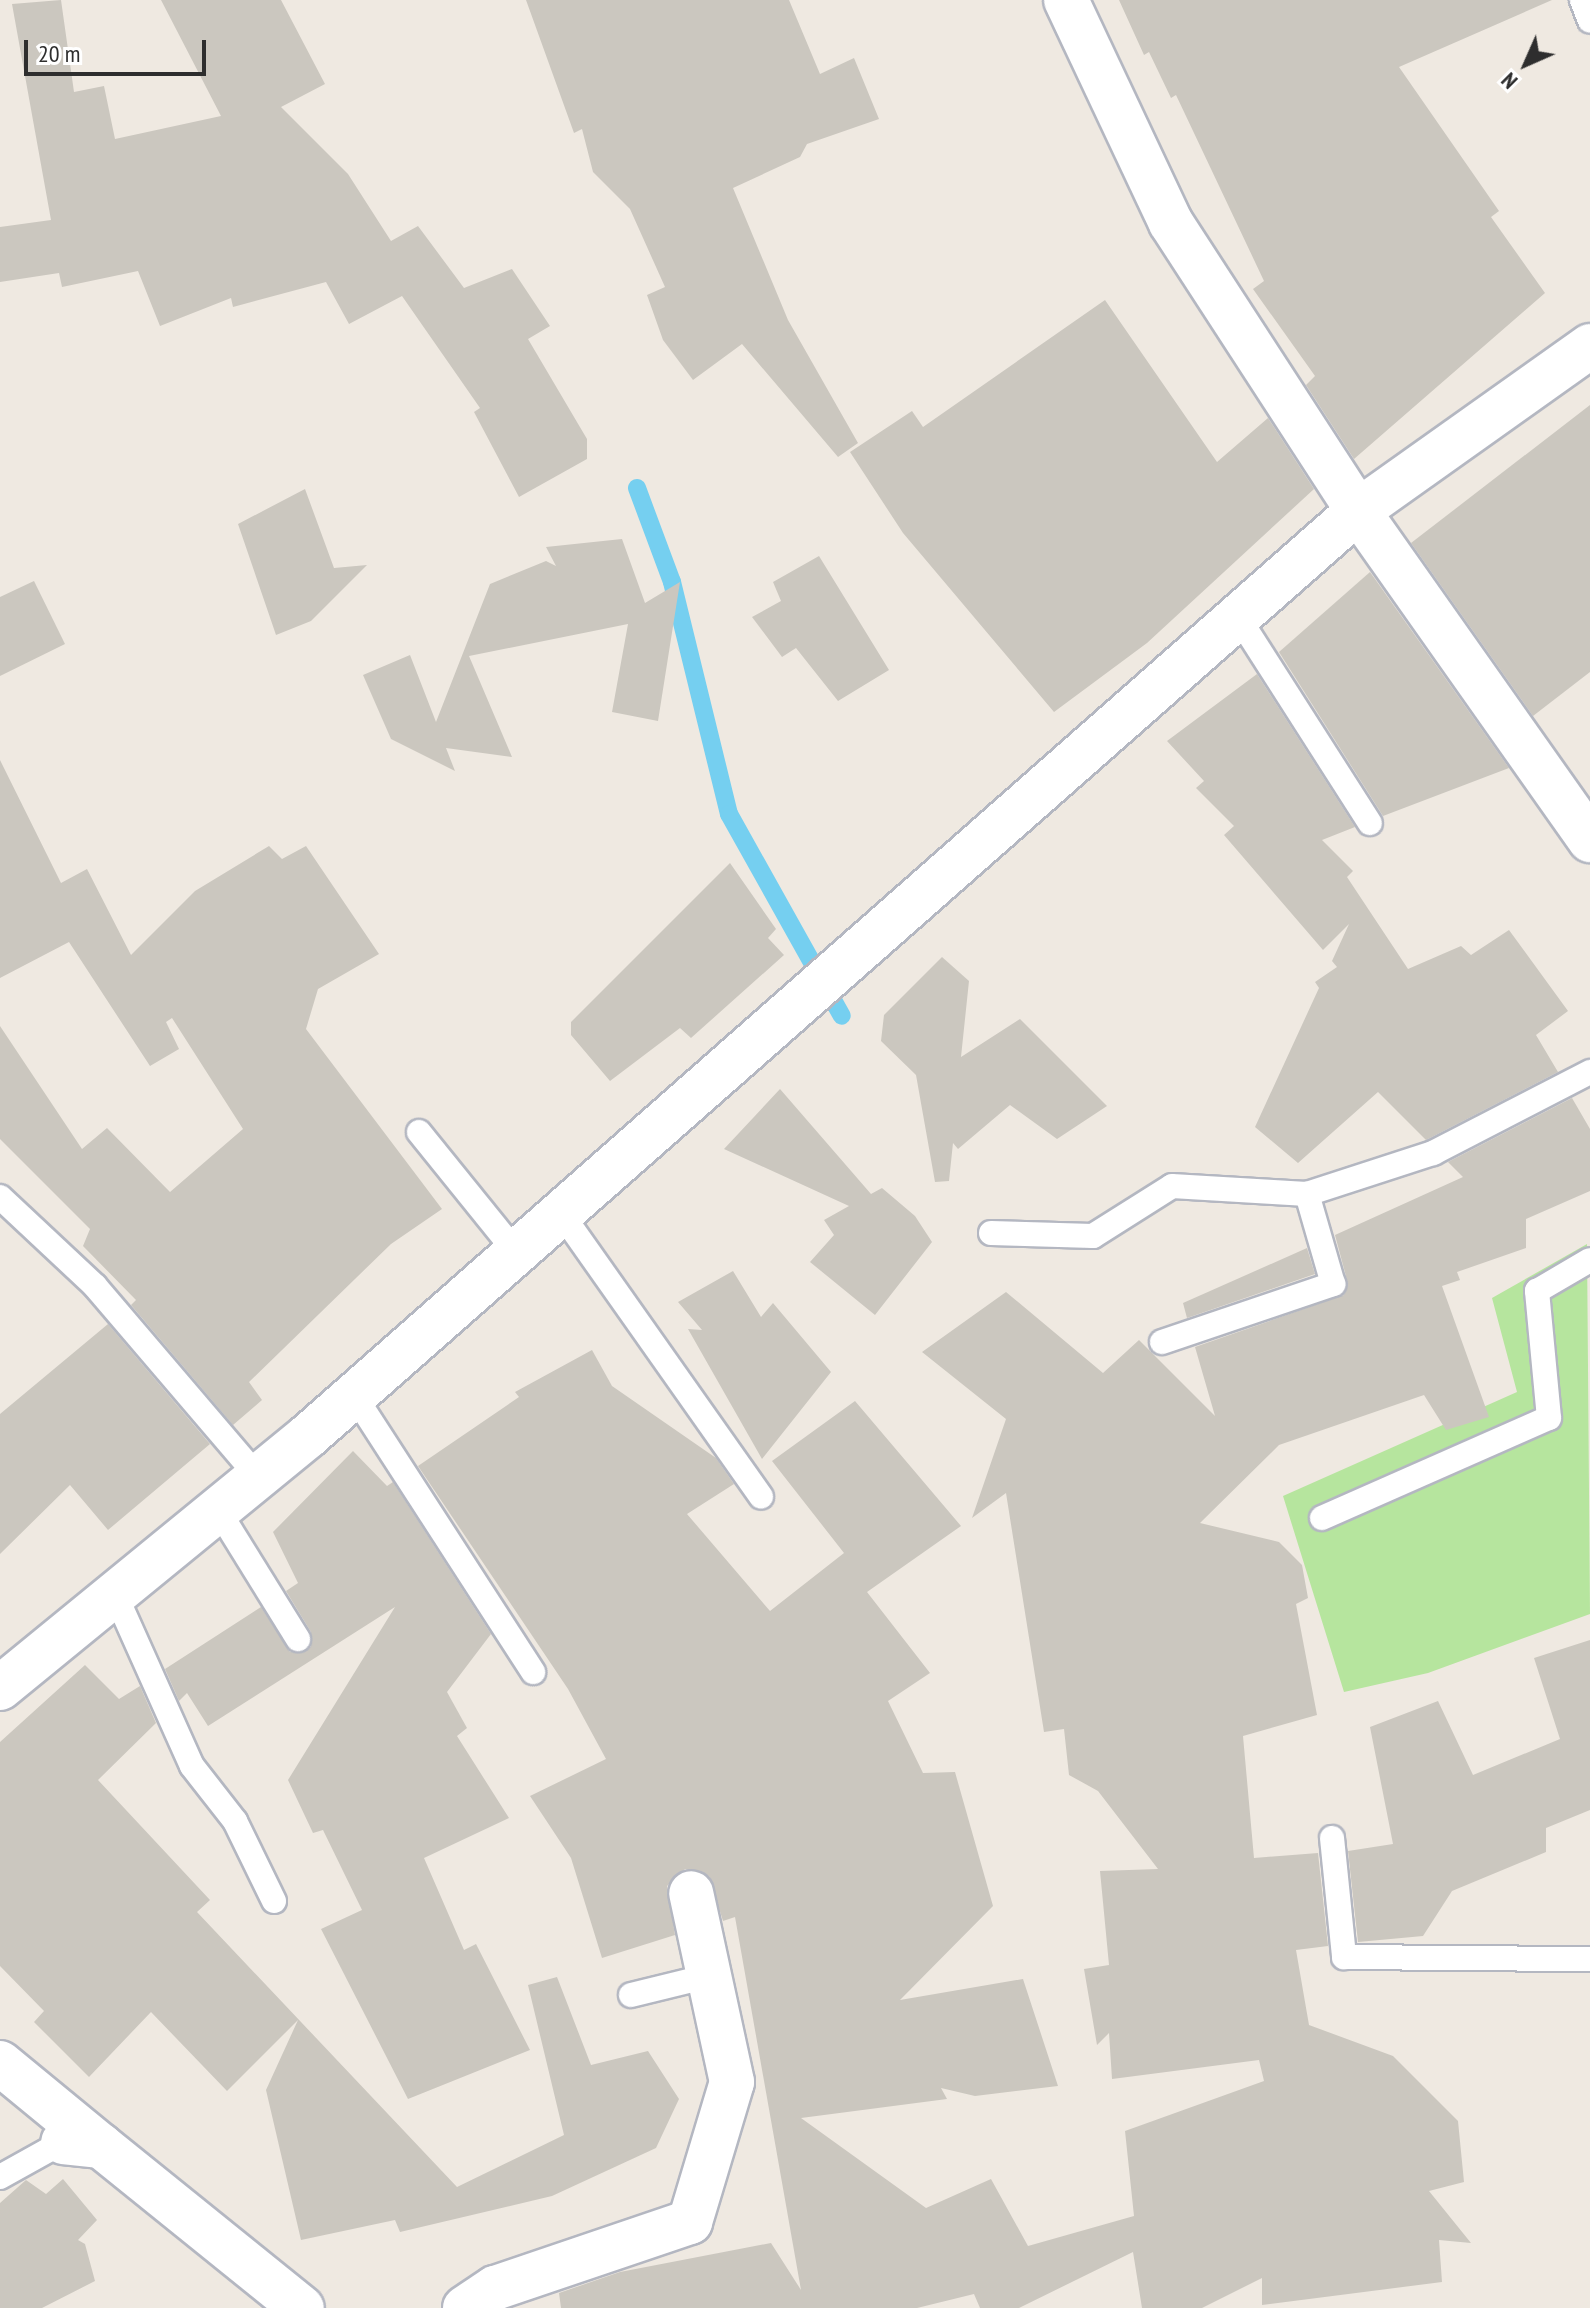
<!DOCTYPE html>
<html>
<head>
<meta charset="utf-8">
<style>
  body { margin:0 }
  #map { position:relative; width:1590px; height:2308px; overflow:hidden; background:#efe9e1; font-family:"PT Sans Narrow",sans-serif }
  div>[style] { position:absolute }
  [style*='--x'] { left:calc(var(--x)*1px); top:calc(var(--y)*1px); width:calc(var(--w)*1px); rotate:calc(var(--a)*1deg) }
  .green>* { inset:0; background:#b6e59e }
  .stream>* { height:18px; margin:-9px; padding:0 9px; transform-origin:9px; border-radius:9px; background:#75cff0 }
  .building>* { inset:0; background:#cbc7bf }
  .roads { filter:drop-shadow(2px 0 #b4b7c1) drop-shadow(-2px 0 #b4b7c1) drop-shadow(0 2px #b4b7c1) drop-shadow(0 -2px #b4b7c1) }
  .service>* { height:24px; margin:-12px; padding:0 12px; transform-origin:12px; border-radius:12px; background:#fff }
  .minor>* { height:44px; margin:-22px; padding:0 22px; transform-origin:22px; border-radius:22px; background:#fff }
  .tertiary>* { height:44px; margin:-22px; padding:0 22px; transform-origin:22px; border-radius:22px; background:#fff }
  span { translate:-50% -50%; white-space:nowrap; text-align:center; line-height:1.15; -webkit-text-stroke:8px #fff; paint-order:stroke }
  .north { position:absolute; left:1486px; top:24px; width:80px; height:80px; -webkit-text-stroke:6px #fff; paint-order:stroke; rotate:225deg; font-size:22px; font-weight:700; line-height:32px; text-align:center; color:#2e2e2e }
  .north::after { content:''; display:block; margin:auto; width:28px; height:36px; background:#2e2e2e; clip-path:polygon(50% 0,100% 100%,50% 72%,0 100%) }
  .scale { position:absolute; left:24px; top:40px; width:182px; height:36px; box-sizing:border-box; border:4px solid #2e2e2e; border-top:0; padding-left:10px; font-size:24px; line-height:28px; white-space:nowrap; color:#2e2e2e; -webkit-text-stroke:6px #fff; paint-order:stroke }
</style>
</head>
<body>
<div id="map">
  <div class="green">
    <i style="clip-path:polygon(1587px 1244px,1590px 1614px,1428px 1673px,1344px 1692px,1283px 1496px,1517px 1392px,1492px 1298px)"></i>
  </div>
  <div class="stream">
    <i style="--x:637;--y:488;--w:100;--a:69.6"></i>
    <i style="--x:672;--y:582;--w:239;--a:76.2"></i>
    <i style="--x:729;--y:814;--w:231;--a:60.8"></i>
  </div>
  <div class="building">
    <i style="clip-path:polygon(61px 0,74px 92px,104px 86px,115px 139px,221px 116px,161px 0,281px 0,325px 84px,281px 107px,348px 174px,391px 241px,418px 226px,464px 288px,512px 269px,550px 326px,528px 339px,587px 439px,587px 459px,519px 497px,474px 412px,480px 408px,402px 296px,349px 324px,326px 282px,233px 307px,231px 298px,160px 326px,138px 271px,62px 287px,59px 273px,0 282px,0 227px,51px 220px,12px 4px)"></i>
    <i style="clip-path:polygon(526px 0,789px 0,820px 74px,854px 58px,879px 119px,807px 144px,800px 157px,733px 188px,788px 320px,858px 443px,838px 457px,742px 344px,693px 380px,663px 340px,647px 295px,665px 287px,630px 209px,593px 172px,582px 129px,574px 133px)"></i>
    <i style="clip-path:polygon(1119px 0,1552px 0,1399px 67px,1499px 211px,1491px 217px,1545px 293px,1354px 459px,1306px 385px,1315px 376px,1253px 289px,1264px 281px,1176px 95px,1171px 98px,1149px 52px,1144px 55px)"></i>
    <i style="clip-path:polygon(1105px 300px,1217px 462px,1268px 418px,1314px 489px,1147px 643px,1054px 712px,903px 533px,850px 452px,912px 411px,923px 427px)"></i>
    <i style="clip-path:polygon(1590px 405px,1590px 672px,1533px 716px,1411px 543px)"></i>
    <i style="clip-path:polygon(305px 489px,334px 568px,367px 565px,311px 621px,276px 635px,238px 524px)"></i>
    <i style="clip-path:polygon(622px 539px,645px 603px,680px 582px,658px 721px,612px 712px,628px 624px,469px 656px,512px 757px,446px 748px,455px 771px,391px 739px,363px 675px,410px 655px,436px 722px,490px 584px,546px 561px,556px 566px,546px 547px)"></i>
    <i style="clip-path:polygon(819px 556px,889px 670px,838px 701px,796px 648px,782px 657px,752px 617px,781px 601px,773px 582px)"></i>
    <i style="clip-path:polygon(1370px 572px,1509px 768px,1383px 816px,1279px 652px)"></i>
    <i style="clip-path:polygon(34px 581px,65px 644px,0 676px,0 597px)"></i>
    <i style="clip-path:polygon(1257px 674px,1355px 827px,1322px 840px,1353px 871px,1347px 877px,1408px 969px,1461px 946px,1471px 955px,1509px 930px,1568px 1011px,1536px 1035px,1558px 1072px,1426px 1140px,1378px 1092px,1298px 1163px,1255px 1127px,1319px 988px,1315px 982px,1337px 967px,1332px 961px,1349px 924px,1323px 950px,1224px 835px,1234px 826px,1196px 788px,1204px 781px,1167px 741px)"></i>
    <i style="clip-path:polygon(0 760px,61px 883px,87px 869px,131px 955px,195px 891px,269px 846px,282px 859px,306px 846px,379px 954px,318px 989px,306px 1029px,442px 1209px,391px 1244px,249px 1382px,262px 1400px,233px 1425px,131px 1305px,136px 1300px,83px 1246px,90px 1229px,0 1139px,0 1026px,82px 1149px,107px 1128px,170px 1192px,243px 1129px,172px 1018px,166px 1022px,179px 1049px,150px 1066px,69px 942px,0 978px)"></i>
    <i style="clip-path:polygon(730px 863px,776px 929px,768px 938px,784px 955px,691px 1038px,680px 1028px,610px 1081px,571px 1035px,571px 1022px)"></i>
    <i style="clip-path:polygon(942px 957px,969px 981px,961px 1057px,1020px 1019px,1107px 1106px,1057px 1139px,1010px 1105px,958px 1149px,953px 1143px,949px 1181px,935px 1182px,916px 1075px,881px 1041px,884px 1015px)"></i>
    <i style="clip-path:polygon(780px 1089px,871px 1194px,882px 1188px,915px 1216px,932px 1242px,875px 1315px,810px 1262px,834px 1235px,824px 1220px,849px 1206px,724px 1149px)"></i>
    <i style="clip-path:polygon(1572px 1098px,1590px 1129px,1590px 1191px,1526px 1219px,1526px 1248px,1457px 1272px,1460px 1280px,1442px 1286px,1489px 1417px,1446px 1430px,1424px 1395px,1279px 1445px,1200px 1523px,1279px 1542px,1302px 1565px,1308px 1598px,1296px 1604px,1317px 1715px,1243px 1736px,1254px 1858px,1318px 1853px,1328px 1946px,1296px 1950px,1309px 2025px,1393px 2056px,1458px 2121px,1464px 2182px,1429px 2191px,1471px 2243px,1439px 2240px,1442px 2282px,1262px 2305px,1262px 2278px,1202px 2308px,1142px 2308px,1133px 2252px,1019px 2308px,980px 2308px,974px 2294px,917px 2308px,561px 2308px,559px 2293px,620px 2272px,771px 2243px,801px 2290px,735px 1917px,723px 1921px,709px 1876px,685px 1869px,667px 1886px,675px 1935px,602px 1958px,571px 1858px,530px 1796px,606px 1759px,568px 1689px,418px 1466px,519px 1397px,515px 1392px,592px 1350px,612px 1386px,716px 1458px,734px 1484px,687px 1514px,770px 1611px,844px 1553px,772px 1461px,855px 1401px,961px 1526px,867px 1592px,930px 1673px,888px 1701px,923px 1773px,955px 1772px,993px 1906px,900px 2000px,1023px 1979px,1058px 2086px,975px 2096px,941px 2088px,947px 2099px,801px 2118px,926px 2208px,991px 2179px,1028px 2246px,1134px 2216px,1125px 2131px,1264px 2081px,1259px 2060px,1112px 2079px,1109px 2033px,1097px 2045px,1084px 1969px,1109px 1965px,1100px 1871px,1158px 1869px,1098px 1791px,1069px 1775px,1064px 1729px,1044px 1732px,1006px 1493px,972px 1518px,1006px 1419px,922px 1352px,1006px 1292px,1103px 1373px,1139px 1340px,1215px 1416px,1195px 1347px,1344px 1295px,1347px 1280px,1335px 1235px,1463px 1177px,1448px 1162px)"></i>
    <i style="clip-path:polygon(1307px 1248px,1315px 1274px,1187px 1318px,1183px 1303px)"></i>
    <i style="clip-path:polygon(733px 1271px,761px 1317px,773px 1303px,831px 1372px,762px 1459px,688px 1329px,702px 1330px,678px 1302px)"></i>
    <i style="clip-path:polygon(108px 1324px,210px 1444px,108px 1530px,70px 1485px,0 1554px,0 1414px)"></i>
    <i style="clip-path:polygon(353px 1451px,387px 1486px,393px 1482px,491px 1634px,447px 1692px,467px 1728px,457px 1736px,509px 1818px,424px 1858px,464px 1950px,476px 1944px,530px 2050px,408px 2099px,321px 1929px,362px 1910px,323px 1830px,313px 1833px,288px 1780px,395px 1607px,208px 1726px,187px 1693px,179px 1701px,165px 1669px,261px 1607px,290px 1652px,311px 1647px,311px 1632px,286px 1591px,298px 1583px,273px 1532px)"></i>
    <i style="clip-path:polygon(1590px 1640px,1590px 1810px,1546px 1828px,1546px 1852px,1452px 1891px,1423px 1936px,1358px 1942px,1348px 1851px,1393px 1844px,1370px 1727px,1438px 1701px,1473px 1775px,1560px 1739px,1534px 1658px)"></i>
    <i style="clip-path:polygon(85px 1665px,119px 1699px,140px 1686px,156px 1723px,98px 1780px,210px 1900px,197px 1912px,457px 2187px,564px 2135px,528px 1985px,557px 1977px,591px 2065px,648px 2051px,679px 2099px,656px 2148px,552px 2196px,400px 2232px,395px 2220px,301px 2240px,266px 2090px,298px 2020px,227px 2091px,151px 2012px,89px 2077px,34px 2022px,44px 2011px,0 1966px,0 1742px)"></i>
    <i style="clip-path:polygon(63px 2179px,97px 2220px,78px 2240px,85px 2244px,95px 2281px,42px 2308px,0 2308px,0 2203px,26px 2180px,46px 2194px)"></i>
  </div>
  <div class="roads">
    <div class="service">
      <i style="--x:1582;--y:0;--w:22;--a:69"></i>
      <i style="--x:1240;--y:620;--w:241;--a:57.4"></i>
      <i style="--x:419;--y:1132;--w:153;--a:51.1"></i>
      <i style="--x:0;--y:1197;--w:130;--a:43.1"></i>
      <i style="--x:95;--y:1286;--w:251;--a:49.5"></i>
      <i style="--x:561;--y:1213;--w:347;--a:54.8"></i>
      <i style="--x:991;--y:1233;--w:102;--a:1.7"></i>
      <i style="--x:1093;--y:1236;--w:93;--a:-32.3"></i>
      <i style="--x:1172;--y:1186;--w:135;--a:3.4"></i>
      <i style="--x:1307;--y:1194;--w:133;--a:-18"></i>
      <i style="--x:1433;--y:1153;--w:177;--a:-27.3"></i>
      <i style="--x:1162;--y:1342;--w:181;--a:-18.7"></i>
      <i style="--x:1333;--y:1284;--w:94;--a:-106.1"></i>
      <i style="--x:354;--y:1395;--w:330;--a:57.1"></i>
      <i style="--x:218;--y:1510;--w:152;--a:58.2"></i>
      <i style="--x:1322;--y:1518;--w:248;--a:-23.8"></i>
      <i style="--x:1549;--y:1418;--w:128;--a:-95.4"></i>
      <i style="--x:1537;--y:1291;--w:61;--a:-30.3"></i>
      <i style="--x:115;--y:1594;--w:188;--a:65.9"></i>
      <i style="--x:192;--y:1766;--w:70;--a:52"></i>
      <i style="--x:235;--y:1821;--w:89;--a:64"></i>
      <i style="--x:1332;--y:1838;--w:120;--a:84.2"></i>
      <i style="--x:1344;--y:1957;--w:246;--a:0.5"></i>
      <i style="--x:631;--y:1995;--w:80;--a:-13.7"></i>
      <i style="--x:0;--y:2177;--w:72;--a:-29.1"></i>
    </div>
    <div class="minor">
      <i style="--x:1066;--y:0;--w:246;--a:64.8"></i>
      <i style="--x:1171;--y:223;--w:343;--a:57"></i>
      <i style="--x:1358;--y:511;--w:403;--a:54.8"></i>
      <i style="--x:0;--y:2063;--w:131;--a:39.4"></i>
      <i style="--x:101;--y:2146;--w:38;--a:-174"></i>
      <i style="--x:101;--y:2146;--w:258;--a:38.9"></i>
      <i style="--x:465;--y:2308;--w:36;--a:-34"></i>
      <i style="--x:495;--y:2288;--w:206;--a:-18.7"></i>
      <i style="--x:690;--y:2222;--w:146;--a:-73.3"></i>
      <i style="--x:732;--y:2082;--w:193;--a:-102.2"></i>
    </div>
    <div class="tertiary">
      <i style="--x:0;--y:1688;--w:398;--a:-39.3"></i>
      <i style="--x:308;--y:1436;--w:1399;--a:-41.38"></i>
      <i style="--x:1358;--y:511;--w:285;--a:-35.4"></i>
    </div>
  </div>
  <div class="north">N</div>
  <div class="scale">20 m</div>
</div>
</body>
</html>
